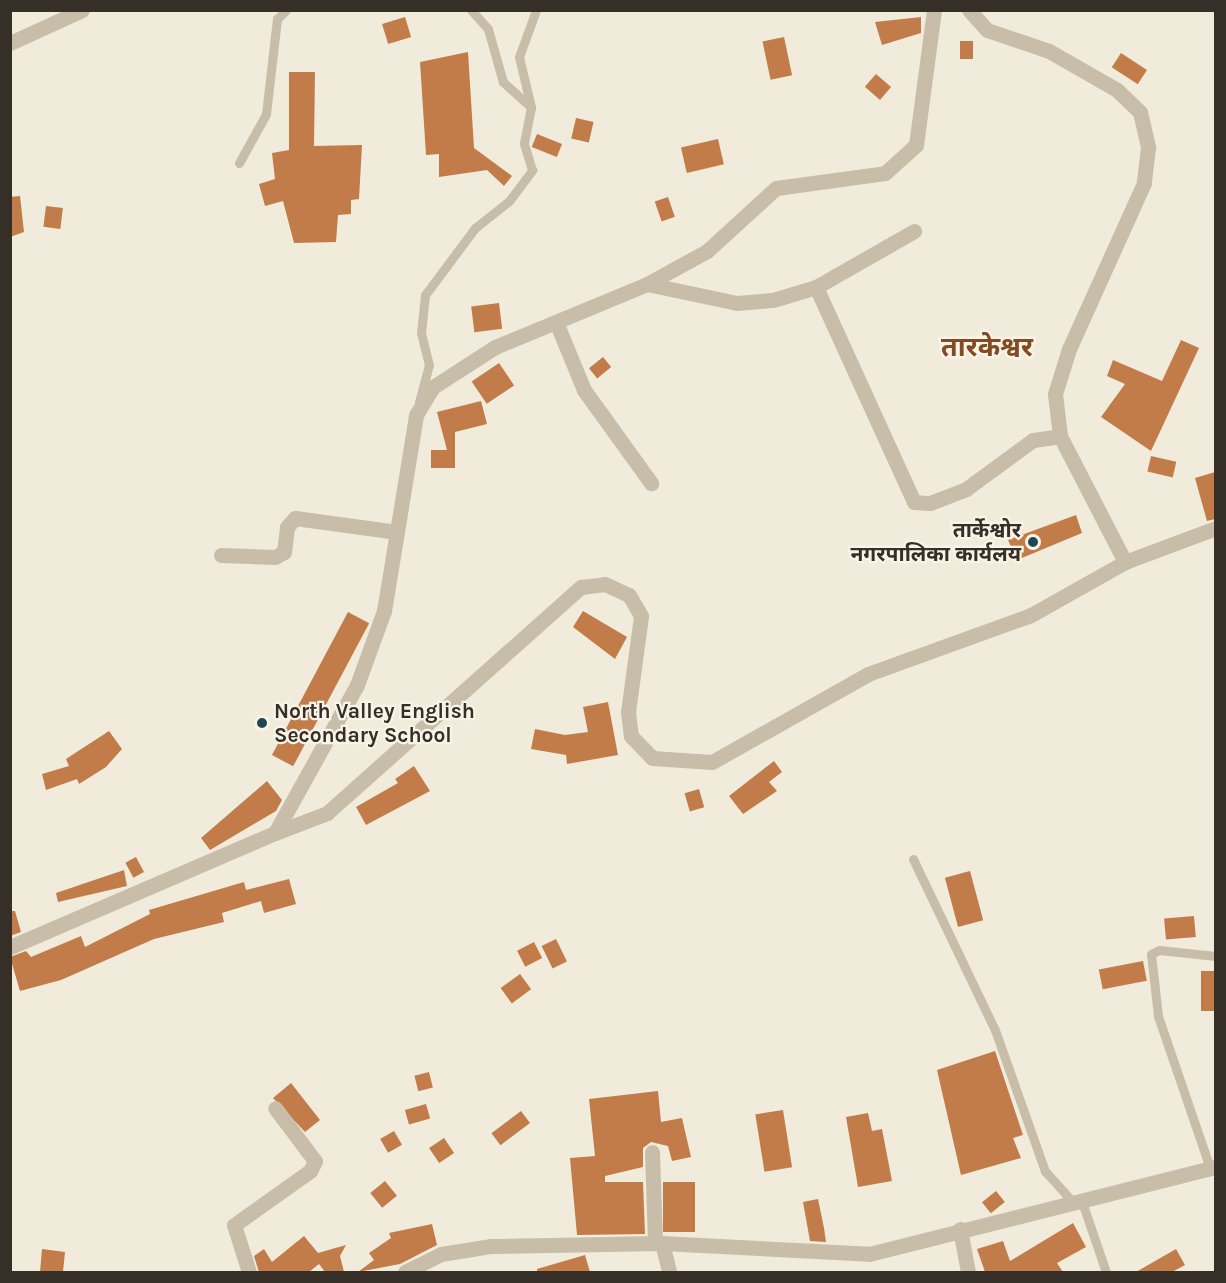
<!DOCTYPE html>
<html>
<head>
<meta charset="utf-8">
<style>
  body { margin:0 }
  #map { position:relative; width:1226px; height:1283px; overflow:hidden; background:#f1ebdb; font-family:Karla,"Noto Sans Devanagari",sans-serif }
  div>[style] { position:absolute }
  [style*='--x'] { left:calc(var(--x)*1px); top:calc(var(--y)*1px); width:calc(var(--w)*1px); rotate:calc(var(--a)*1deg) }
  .building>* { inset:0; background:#c27c49; transform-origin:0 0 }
  .service>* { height:9px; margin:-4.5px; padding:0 4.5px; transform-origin:4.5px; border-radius:4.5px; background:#c8bda8 }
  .minor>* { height:15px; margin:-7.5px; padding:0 7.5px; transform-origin:7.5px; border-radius:7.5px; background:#c8bda8 }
  .tertiary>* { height:15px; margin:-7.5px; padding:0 7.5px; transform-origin:7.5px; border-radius:7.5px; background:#c8bda8 }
  .dots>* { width:16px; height:16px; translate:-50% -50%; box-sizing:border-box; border:3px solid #f9f4e7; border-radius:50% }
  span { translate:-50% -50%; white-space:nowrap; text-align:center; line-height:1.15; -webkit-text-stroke:4.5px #f9f4e7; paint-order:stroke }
  .poi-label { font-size:21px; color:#352f28; font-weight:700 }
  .right { translate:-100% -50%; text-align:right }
  .left { translate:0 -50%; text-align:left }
  .district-label { font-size:27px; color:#824b24; font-weight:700 }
  .frame { position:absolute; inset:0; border:12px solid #352f28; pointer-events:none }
</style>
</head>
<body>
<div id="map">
  <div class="building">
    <i style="left:405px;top:17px;width:21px;height:24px;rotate:73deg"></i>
    <i style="clip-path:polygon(921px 17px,921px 33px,882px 45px,875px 22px)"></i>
    <i style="left:784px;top:37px;width:39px;height:22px;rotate:78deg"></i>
    <i style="left:960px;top:41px;width:13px;height:18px"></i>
    <i style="clip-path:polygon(468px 52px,474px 148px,512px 176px,504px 186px,487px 170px,439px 177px,439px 154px,426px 155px,420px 62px)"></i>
    <i style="left:1121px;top:53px;width:31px;height:17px;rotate:33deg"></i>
    <i style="clip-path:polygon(289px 72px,315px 72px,314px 146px,362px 145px,359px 199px,351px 200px,351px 214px,338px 215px,336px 242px,294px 243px,283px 201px,265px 206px,259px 184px,275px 179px,272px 153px,289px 150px)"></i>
    <i style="left:876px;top:74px;width:20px;height:17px;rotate:41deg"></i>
    <i style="left:576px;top:118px;width:18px;height:21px;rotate:13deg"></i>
    <i style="left:537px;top:134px;width:27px;height:14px;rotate:22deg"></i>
    <i style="left:718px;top:139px;width:26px;height:38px;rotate:77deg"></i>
    <i style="clip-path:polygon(20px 196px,24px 232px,10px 237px,10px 197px)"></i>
    <i style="left:668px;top:197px;width:21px;height:14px;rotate:71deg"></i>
    <i style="left:46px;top:206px;width:17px;height:21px;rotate:7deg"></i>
    <i style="left:499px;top:303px;width:26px;height:28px;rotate:83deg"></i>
    <i style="clip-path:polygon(1181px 340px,1199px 348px,1151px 451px,1101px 417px,1125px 384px,1107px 376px,1113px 360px,1162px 381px)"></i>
    <i style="left:603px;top:357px;width:13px;height:18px;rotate:51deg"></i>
    <i style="left:499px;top:363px;width:27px;height:33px;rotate:56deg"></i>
    <i style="clip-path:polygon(481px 401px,487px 424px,455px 432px,455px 468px,431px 468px,431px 450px,447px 450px,437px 412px)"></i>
    <i style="left:1151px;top:456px;width:26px;height:16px;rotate:13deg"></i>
    <i style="clip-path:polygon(1215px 472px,1215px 519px,1207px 521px,1195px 478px)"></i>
    <i style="clip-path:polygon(1076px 515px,1082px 533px,1017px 560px,1008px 540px)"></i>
    <i style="clip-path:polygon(583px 611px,627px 637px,615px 659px,573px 627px)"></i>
    <i style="left:348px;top:612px;width:24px;height:162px;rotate:28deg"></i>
    <i style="clip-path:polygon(608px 702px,618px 755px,567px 764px,566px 755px,531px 749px,535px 729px,565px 735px,588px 732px,583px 707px)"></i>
    <i style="clip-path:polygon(109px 731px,122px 749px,106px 767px,79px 784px,77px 779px,46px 790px,42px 774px,69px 766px,66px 759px)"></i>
    <i style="clip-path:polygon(774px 761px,782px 772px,769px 782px,777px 791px,743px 814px,729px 796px)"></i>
    <i style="clip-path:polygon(414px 766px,430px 791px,366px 825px,356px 807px,398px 783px,395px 779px)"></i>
    <i style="clip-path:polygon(267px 781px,282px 800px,276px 811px,210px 850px,201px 838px)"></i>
    <i style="left:699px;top:789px;width:19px;height:15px;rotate:74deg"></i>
    <i style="left:136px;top:857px;width:17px;height:12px;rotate:62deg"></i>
    <i style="clip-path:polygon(124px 870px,127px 886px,58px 902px,56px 893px)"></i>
    <i style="left:970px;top:871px;width:51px;height:26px;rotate:75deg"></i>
    <i style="clip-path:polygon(289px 879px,296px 904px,264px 913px,261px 901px,222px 913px,224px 922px,154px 939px,61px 980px,20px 991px,10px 957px,26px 951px,31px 957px,81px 936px,85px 947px,150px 914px,149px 910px,244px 882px,246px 890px)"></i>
    <i style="clip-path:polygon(10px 911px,15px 911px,21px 932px,10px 936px)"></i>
    <i style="left:1194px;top:916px;width:21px;height:30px;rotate:85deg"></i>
    <i style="left:556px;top:939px;width:25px;height:16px;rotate:64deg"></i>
    <i style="left:534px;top:942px;width:18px;height:19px;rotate:63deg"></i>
    <i style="left:1143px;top:961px;width:20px;height:45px;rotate:79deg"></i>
    <i style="left:1201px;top:971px;width:14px;height:40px"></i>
    <i style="left:520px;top:974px;width:19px;height:24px;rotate:54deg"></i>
    <i style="clip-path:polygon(995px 1051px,1023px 1135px,1013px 1138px,1021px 1158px,961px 1175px,937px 1070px)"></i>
    <i style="left:429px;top:1072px;width:16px;height:15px;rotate:76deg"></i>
    <i style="clip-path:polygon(291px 1083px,320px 1120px,305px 1132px,273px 1098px)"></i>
    <i style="clip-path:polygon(658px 1091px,661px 1122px,682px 1118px,691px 1157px,672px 1161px,668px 1146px,651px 1142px,643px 1148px,643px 1167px,605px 1176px,605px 1182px,643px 1182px,645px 1234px,577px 1235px,570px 1158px,595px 1156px,589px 1099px)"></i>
    <i style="left:426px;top:1104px;width:15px;height:22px;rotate:74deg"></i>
    <i style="left:783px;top:1110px;width:58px;height:28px;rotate:81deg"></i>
    <i style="left:521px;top:1111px;width:15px;height:37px;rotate:53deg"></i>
    <i style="clip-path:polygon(868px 1113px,872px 1131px,882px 1129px,892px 1181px,858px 1187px,846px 1117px)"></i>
    <i style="left:394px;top:1131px;width:16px;height:16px;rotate:60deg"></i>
    <i style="left:444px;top:1138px;width:18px;height:18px;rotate:56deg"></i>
    <i style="left:385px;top:1181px;width:19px;height:19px;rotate:51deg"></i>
    <i style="left:663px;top:1182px;width:32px;height:50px"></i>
    <i style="left:996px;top:1191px;width:14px;height:18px;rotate:51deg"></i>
    <i style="clip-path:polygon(818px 1199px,824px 1228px,826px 1242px,810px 1241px,803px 1202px)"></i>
    <i style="clip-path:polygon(1073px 1223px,1086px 1247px,1057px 1263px,1063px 1272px,985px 1272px,977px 1249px,1003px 1241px,1010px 1261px)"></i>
    <i style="clip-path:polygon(432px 1224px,437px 1245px,400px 1264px,358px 1272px,374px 1260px,369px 1253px,391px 1238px,389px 1233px)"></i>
    <i style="clip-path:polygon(304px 1236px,318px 1253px,346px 1245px,340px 1256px,344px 1272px,325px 1272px,319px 1264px,309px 1272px,259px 1272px,254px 1256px,264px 1249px,272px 1262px)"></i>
    <i style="clip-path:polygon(42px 1249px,65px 1252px,63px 1272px,40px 1272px)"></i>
    <i style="clip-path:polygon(1176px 1249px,1185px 1265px,1172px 1272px,1136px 1272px)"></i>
    <i style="clip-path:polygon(585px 1255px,590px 1272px,537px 1272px,537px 1269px)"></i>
  </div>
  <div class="service">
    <i style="--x:471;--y:10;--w:25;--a:48"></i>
    <i style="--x:488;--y:29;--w:55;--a:74.2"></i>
    <i style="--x:503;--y:82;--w:38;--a:42"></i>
    <i style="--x:531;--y:107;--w:51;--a:-103.5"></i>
    <i style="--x:519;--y:57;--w:50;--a:-70.1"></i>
    <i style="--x:239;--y:163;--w:56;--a:-61.1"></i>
    <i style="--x:266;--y:114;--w:96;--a:-83.4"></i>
    <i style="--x:277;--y:19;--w:13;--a:-45"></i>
    <i style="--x:419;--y:402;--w:38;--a:-75"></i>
    <i style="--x:429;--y:365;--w:33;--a:-104"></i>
    <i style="--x:421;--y:333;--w:38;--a:-84"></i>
    <i style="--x:425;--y:295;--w:84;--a:-53.3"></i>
    <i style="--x:475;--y:228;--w:43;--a:-38.5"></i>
    <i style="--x:509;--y:201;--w:39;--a:-53"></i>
    <i style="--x:532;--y:170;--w:28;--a:-107"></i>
    <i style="--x:524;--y:143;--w:37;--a:-79"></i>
    <i style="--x:913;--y:859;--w:190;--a:64.4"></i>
    <i style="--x:995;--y:1030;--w:150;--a:70.5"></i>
    <i style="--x:1045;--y:1171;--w:39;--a:48"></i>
    <i style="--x:1210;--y:1168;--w:161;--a:-108.9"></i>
    <i style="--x:1158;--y:1016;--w:62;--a:-96.4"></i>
    <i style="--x:1151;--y:954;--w:9;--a:-27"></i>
    <i style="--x:1159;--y:950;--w:57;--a:6"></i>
    <i style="--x:1081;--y:1199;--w:77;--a:71.1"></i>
  </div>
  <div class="minor">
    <i style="--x:969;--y:10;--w:27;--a:48"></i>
    <i style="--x:987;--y:30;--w:65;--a:18.7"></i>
    <i style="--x:1049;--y:51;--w:78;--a:29.8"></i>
    <i style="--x:1117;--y:90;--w:32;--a:44"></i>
    <i style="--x:1140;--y:112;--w:37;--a:77"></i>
    <i style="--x:1148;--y:148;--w:35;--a:97"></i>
    <i style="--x:1144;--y:183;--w:182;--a:114.3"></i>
    <i style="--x:1069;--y:349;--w:47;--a:107.3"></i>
    <i style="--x:1055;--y:394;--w:42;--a:83.2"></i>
    <i style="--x:10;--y:43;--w:79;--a:-24.6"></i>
    <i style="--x:647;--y:284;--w:92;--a:11.9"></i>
    <i style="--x:737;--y:303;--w:36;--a:-5"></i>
    <i style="--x:773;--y:300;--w:45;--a:-16.8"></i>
    <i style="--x:816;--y:287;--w:113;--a:-29.7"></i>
    <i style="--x:816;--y:287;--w:236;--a:65.5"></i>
    <i style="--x:914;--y:502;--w:16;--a:4"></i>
    <i style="--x:930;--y:503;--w:39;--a:-21"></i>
    <i style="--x:966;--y:489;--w:83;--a:-36.2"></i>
    <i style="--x:1033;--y:440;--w:27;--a:-8"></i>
    <i style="--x:1060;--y:436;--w:142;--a:62.7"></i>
    <i style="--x:556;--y:322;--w:74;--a:67.6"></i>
    <i style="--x:584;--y:390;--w:115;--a:54.2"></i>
    <i style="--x:221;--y:555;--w:54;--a:2.1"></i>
    <i style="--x:275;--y:557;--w:10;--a:-29"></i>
    <i style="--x:284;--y:552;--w:25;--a:-83"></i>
    <i style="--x:287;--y:527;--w:12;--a:-48"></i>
    <i style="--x:295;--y:518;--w:103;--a:7.8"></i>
    <i style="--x:275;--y:833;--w:56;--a:-21"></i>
    <i style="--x:327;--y:813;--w:340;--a:-41.7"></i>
    <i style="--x:581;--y:587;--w:24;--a:-7"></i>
    <i style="--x:605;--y:584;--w:26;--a:25"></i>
    <i style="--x:629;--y:595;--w:24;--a:60"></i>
    <i style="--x:641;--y:616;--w:97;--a:97.7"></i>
    <i style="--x:628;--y:712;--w:24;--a:83"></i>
    <i style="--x:631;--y:736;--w:30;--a:46"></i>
    <i style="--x:652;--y:758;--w:60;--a:3.8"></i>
    <i style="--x:712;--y:762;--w:179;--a:-29.4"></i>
    <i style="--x:868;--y:674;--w:173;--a:-19.9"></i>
    <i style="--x:1031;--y:615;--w:108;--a:-29.4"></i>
    <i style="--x:1125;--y:562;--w:97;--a:-20.5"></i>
    <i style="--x:652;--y:1152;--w:91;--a:88.1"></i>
    <i style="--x:960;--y:1229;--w:44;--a:79.5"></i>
    <i style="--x:662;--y:1243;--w:30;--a:76"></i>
    <i style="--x:249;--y:1272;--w:49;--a:-107.7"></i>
    <i style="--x:234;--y:1225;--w:93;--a:-35.4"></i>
    <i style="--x:310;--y:1171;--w:11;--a:-63"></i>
    <i style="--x:315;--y:1161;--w:66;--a:-127"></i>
  </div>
  <div class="tertiary">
    <i style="--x:10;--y:947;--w:288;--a:-23.3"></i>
    <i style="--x:275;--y:833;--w:169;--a:-61"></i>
    <i style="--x:357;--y:685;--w:79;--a:-70"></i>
    <i style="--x:384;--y:611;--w:199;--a:-80.7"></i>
    <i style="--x:416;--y:415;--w:33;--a:-59"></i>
    <i style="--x:433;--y:387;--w:74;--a:-32.8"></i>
    <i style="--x:495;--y:347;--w:165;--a:-22.5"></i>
    <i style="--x:647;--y:284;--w:68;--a:-28.8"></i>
    <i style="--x:707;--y:251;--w:93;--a:-42.4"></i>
    <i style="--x:776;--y:188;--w:110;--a:-7.8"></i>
    <i style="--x:885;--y:173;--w:42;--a:-42.1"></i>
    <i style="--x:916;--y:145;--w:136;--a:-82.4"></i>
    <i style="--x:405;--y:1272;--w:40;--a:-26.6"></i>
    <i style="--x:441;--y:1254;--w:51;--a:-9.1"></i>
    <i style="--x:491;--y:1246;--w:171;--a:-1"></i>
    <i style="--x:662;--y:1243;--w:207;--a:3"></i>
    <i style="--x:869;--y:1254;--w:358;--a:-14.1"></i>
  </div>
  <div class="dots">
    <i style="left:1033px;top:542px;background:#1f4855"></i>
    <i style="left:262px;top:723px;background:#1f4855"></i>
  </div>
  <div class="poi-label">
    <span class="right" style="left:1021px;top:542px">तार्केश्वोर<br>नगरपालिका कार्यलय</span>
    <span class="left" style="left:274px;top:723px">North Valley English<br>Secondary School</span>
  </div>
  <div class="district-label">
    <span style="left:987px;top:348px">तारकेश्वर</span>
  </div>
  <div class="frame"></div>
</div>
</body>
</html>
